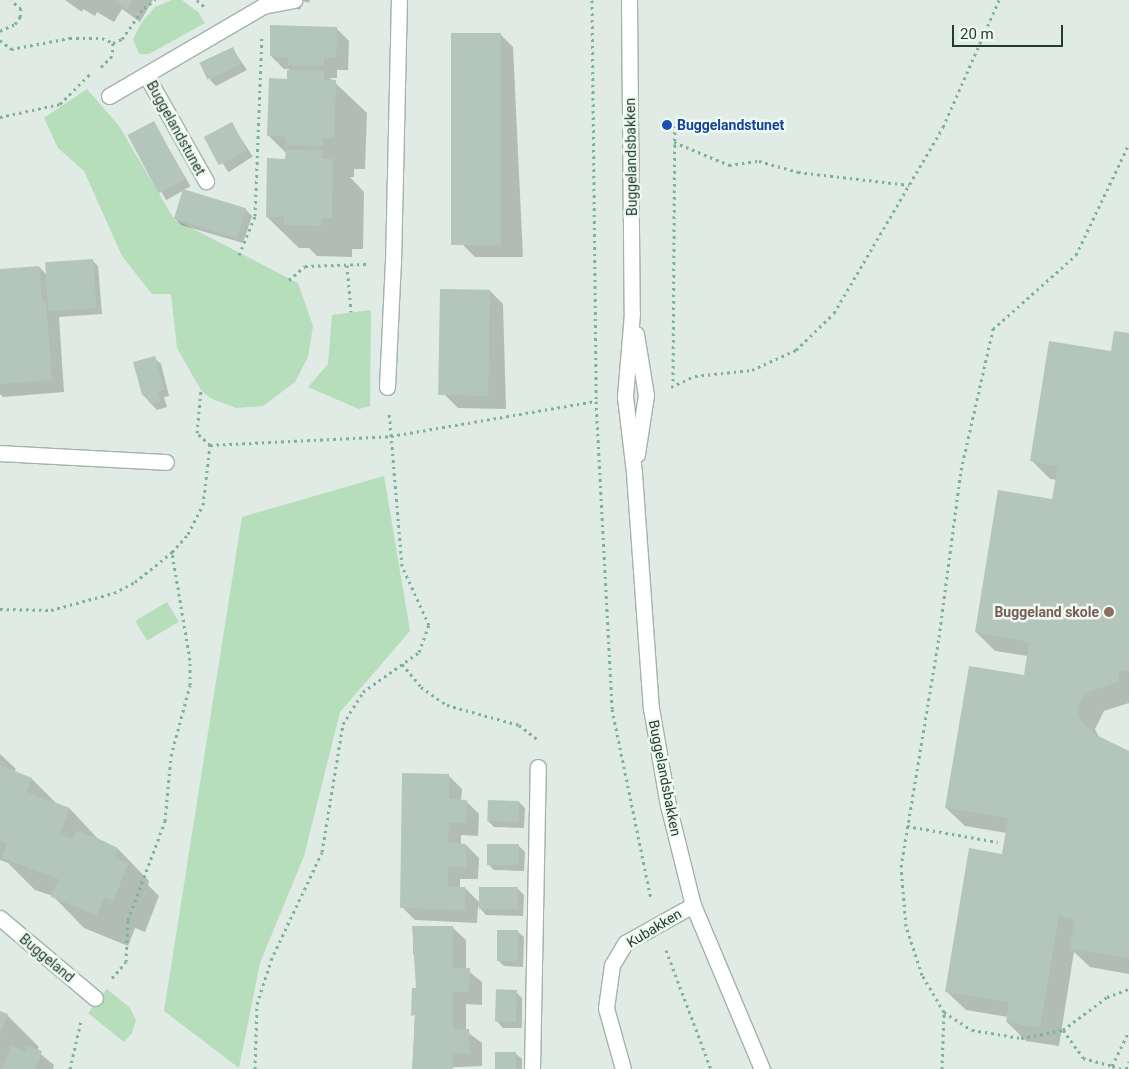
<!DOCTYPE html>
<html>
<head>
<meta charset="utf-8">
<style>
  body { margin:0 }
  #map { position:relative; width:1129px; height:1069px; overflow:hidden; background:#dfebe4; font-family:Roboto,sans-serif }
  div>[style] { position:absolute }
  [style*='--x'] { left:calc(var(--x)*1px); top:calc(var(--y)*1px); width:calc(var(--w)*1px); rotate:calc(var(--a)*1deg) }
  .green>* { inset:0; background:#b6deba; transform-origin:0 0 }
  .shadow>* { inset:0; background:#0003; transform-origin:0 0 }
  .building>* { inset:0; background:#b4c6bc; transform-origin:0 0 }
  .path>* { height:3px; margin-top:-1.5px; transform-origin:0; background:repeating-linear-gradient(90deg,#7db198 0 2.5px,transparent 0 6.5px) }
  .roads { filter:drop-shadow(1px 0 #a2b3aa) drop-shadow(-1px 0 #a2b3aa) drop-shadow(0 1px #a2b3aa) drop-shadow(0 -1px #a2b3aa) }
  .lane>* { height:15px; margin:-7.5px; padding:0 7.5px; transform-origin:7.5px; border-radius:7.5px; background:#fff }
  .street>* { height:15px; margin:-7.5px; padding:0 7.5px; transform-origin:7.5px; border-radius:7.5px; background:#fff }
  .secondary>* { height:15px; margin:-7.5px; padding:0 7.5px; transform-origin:7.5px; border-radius:7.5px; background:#fff }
  .dots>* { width:14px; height:14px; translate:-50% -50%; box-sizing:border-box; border:2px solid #eff8f2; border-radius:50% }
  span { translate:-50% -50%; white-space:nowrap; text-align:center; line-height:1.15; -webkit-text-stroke:5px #eff8f2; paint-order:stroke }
  .transit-label { font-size:14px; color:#164399; font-weight:700 }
  .left { translate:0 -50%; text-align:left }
  .street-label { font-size:14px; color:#1f3c2f }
  .education-label { font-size:14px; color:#785e54; font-weight:700 }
  .right { translate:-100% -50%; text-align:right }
  .scale { position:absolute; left:952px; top:25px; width:111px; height:22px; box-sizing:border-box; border:2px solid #1f3c2f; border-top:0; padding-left:6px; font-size:15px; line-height:18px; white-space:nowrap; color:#1f3c2f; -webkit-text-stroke:4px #eff8f2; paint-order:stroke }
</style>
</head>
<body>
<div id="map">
  <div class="green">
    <i style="clip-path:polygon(172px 0,182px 0,198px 12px,205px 23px,149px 54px,139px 54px,133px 39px,142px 22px,155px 7px)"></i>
    <i style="clip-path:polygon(87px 89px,119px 126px,174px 219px,298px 283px,313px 326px,308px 357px,295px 382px,263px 406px,236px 408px,210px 398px,201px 390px,177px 348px,171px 294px,152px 294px,122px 256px,84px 171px,58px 148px,44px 118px)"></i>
    <i style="clip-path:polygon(371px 310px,370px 406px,359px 409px,308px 387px,328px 364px,332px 315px)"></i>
    <i style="clip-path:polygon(384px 476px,410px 631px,340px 712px,304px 856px,260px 963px,239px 1068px,164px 1011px,242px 517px)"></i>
    <i style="left:167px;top:602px;width:23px;height:37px;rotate:59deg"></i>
    <i style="clip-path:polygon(107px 989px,130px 1008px,136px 1020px,132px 1033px,124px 1042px,88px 1013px)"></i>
  </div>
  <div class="shadow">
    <i style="clip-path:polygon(65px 0,153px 0,140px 22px,122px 9px,114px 22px,97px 12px,95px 16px,83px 9px,82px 12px)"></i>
    <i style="clip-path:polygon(279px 0,310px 0,309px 3px,303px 1px,300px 10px)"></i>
    <i style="clip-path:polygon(336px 28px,349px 41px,348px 70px,337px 70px,337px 78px,330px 78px,367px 113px,365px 169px,354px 169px,354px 177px,350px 177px,364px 192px,363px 249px,352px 249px,352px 257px,317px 256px,309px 248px,299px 248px,267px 217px,287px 160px,287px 154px,269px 136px,288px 80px,289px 69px,284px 69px,271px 56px)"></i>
    <i style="clip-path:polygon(500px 34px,513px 47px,523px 257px,475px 257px,462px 244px)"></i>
    <i style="clip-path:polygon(232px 48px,247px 70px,216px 86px,210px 80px)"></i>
    <i style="left:154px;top:123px;width:73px;height:28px;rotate:60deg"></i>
    <i style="left:231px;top:123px;width:40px;height:29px;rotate:57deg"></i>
    <i style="clip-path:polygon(245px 209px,252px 216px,243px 243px,181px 225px,175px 218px)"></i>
    <i style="clip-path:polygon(92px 260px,98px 266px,102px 314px,59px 317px,64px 392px,3px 397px,0 394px,0 270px,39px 267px,47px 275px)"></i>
    <i style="clip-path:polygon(490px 291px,503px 304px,506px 409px,458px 408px,445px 395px)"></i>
    <i style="clip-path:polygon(1129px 334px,1129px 703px,1104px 711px,1095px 729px,1100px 739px,1129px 751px,1129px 974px,1090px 967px,1074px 952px,1059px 1046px,1026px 1041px,1007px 1022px,1008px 1017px,966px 1010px,947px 992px,1003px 855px,1007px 833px,965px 826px,946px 808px,1025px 677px,1028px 656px,995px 651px,976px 632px,1054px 500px,1057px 480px,1050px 479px,1031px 460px)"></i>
    <i style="clip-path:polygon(154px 358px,161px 364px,169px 396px,164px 397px,167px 407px,157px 410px,143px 395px)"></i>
    <i style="clip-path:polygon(0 754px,16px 769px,14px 772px,32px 779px,57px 804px,70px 809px,101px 842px,118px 849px,149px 881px,148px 885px,159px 896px,145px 932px,135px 928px,128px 946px,84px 928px,53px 896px,35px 890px,8px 863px,0 860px)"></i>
    <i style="clip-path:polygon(449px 776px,462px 789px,461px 801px,466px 801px,479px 814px,478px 836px,461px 835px,461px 845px,466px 845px,479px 858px,478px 879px,460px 879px,460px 888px,465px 888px,480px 903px,517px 888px,524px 895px,523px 916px,486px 915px,478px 906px,477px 923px,415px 920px,402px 907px)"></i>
    <i style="clip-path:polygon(519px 802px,525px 808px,524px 828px,494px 827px,488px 821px)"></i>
    <i style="clip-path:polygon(518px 845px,525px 852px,524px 871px,494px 870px,488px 864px)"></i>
    <i style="clip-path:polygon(413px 927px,453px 928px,466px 940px,466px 969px,482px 982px,482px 1005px,466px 1004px,466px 1031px,482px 1043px,482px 1066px,413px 1069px,417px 957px,413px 954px)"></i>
    <i style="clip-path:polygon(517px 931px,524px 937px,523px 967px,504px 966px,498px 960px)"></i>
    <i style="clip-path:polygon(516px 992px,522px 998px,522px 1028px,503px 1028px,497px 1021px)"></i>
    <i style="clip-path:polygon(0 1013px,7px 1015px,39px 1047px,37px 1051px,54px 1065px,53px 1069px,0 1069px)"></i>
    <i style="clip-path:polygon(515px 1053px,522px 1059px,522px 1069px,496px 1069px)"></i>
  </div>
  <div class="building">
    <i style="clip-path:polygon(115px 0,133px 0,127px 10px)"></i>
    <i style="clip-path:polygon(270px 25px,337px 27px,336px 58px,324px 57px,324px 66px,288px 65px,288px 57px,270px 56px)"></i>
    <i style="left:451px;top:33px;width:50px;height:212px"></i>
    <i style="left:233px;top:47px;width:19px;height:37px;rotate:65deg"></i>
    <i style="clip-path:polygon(287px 70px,324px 71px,324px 79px,336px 80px,334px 138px,323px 138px,323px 146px,285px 145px,285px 137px,267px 136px,269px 78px,287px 79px)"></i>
    <i style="left:154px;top:121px;width:66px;height:30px;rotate:62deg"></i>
    <i style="left:232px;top:122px;width:32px;height:32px;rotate:62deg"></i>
    <i style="clip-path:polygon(286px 150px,322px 150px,322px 159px,333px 159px,332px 218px,321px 218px,321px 226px,284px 225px,284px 217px,266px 217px,267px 158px,285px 159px)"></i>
    <i style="left:183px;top:189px;width:66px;height:31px;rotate:17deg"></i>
    <i style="left:93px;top:259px;width:49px;height:48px;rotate:86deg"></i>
    <i style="clip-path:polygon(39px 266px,42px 301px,46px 301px,52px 380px,0 384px,0 269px)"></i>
    <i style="left:440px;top:289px;width:50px;height:106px;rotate:1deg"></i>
    <i style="clip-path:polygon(1114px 331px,1129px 333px,1129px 671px,1120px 670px,1118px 682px,1085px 693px,1077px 709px,1079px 718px,1094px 734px,1129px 751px,1129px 958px,1070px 949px,1075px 919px,1059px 916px,1040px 1028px,1006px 1022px,1009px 1002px,945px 992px,969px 848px,1002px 854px,1008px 818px,945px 808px,969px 666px,1024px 675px,1029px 642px,975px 632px,998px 490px,1052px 499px,1058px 466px,1030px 461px,1049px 341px,1111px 351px)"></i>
    <i style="clip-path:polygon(155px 356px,164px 390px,158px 391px,161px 401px,150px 404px,147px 394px,142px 395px,133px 362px)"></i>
    <i style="clip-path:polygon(0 765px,32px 778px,27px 792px,70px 808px,60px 834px,73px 839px,77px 831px,97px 838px,118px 848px,115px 858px,128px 864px,113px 901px,104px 897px,97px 915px,51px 897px,59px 879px,2px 858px,7px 844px,0 841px)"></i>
    <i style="clip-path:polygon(402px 773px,449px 774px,449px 799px,467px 800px,466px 823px,449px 823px,448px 843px,466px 844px,466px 867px,448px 867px,448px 887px,465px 887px,465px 910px,400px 908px)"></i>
    <i style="left:488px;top:800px;width:31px;height:21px;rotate:2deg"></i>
    <i style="left:487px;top:844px;width:32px;height:21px"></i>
    <i style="left:479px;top:887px;width:39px;height:22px"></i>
    <i style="clip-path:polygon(412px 926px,453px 926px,453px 968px,470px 968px,469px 992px,453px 992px,453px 1029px,469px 1029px,470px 1054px,453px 1053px,453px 1069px,412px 1069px,415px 1015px,411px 1016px,412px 988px,416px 988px)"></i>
    <i style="left:497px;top:930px;width:21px;height:31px"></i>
    <i style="left:517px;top:990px;width:32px;height:21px;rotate:92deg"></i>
    <i style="clip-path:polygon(0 1011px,8px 1014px,0 1034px)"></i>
    <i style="clip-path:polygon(11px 1046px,25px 1051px,27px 1046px,42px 1051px,35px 1069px,2px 1069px)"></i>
    <i style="left:495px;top:1052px;width:21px;height:17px"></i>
  </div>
  <div class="path">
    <i style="--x:197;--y:0;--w:12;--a:42"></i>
    <i style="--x:592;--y:0;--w:401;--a:89.4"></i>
    <i style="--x:596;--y:401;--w:308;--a:87"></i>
    <i style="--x:612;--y:709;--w:194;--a:78.4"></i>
    <i style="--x:0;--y:31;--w:17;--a:-25"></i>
    <i style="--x:15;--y:24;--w:9;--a:-54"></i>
    <i style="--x:20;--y:17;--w:8;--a:-83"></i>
    <i style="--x:21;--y:9;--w:13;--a:-138"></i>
    <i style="--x:0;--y:40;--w:14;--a:39"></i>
    <i style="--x:11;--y:49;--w:60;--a:-10.6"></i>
    <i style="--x:70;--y:38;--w:32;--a:0"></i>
    <i style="--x:102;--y:38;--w:12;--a:24"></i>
    <i style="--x:113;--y:43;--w:13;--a:94"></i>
    <i style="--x:112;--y:56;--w:17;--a:135"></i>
    <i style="--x:113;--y:43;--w:10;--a:-24"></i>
    <i style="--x:122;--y:39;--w:38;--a:-55"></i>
    <i style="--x:144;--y:8;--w:14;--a:-36"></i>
    <i style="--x:0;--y:117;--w:61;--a:-12.2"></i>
    <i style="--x:60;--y:104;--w:42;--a:-45"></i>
    <i style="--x:674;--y:142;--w:60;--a:22.7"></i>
    <i style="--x:729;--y:165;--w:30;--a:-8"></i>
    <i style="--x:759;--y:161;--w:41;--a:15.8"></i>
    <i style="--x:798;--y:172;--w:112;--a:6.7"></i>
    <i style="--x:239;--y:255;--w:42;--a:-67.7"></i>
    <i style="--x:255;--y:216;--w:179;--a:-87.8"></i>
    <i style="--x:347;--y:265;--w:47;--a:85.1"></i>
    <i style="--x:289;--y:280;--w:21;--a:-41"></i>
    <i style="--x:305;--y:266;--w:61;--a:-1.9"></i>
    <i style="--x:673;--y:381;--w:255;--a:-89.6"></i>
    <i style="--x:671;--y:387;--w:26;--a:-25"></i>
    <i style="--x:695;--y:376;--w:57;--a:-6"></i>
    <i style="--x:752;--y:370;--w:48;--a:-24.4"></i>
    <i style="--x:796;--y:350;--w:53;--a:-44.2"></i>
    <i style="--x:834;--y:313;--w:216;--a:-59.6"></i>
    <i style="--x:943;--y:127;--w:139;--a:-66.2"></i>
    <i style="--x:210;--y:445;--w:181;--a:-2.8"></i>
    <i style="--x:391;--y:436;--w:208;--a:-9.7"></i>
    <i style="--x:0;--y:609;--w:51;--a:1.1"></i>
    <i style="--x:51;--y:610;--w:65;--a:-15.1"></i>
    <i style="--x:114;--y:593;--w:24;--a:-28"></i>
    <i style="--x:135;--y:582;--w:48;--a:-39"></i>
    <i style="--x:172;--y:552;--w:24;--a:-48"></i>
    <i style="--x:188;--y:534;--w:33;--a:-63"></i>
    <i style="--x:203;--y:505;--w:60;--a:-83.3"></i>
    <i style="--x:210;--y:445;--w:18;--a:-137"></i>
    <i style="--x:197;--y:433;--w:43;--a:-84.7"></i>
    <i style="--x:402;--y:664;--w:30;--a:50"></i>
    <i style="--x:421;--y:687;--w:32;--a:35"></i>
    <i style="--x:447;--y:705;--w:75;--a:15.5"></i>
    <i style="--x:519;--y:725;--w:24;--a:38"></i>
    <i style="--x:907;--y:826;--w:92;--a:10"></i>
    <i style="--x:666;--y:950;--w:127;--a:69.3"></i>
    <i style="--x:112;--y:978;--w:21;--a:-49"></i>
    <i style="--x:126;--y:962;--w:42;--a:-87.3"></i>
    <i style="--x:128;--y:920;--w:106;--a:-69.5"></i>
    <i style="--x:165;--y:821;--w:65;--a:-84.7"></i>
    <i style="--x:171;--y:756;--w:73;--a:-75"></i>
    <i style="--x:190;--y:685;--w:25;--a:-90"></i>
    <i style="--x:190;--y:660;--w:109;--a:-99.5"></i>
    <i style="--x:944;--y:1012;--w:33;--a:33"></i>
    <i style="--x:972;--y:1030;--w:50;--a:9.3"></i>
    <i style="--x:1021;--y:1038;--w:43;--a:-10.8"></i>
    <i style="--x:1063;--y:1030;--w:55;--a:-36.9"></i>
    <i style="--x:1107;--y:997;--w:23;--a:-20"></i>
    <i style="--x:1063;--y:1030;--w:34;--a:54"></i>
    <i style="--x:1083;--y:1058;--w:30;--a:15"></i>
    <i style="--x:70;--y:1069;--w:49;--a:-77.1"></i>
    <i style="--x:255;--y:1069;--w:65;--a:-88.2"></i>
    <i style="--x:257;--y:1004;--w:46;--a:-72.3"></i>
    <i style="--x:271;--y:960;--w:119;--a:-64.7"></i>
    <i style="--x:322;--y:852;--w:130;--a:-80.7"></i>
    <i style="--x:343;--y:724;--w:38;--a:-58"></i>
    <i style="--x:363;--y:692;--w:69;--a:-35.5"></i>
    <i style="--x:419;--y:652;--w:29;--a:-70"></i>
    <i style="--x:429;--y:625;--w:65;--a:-114.6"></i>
    <i style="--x:402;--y:566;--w:155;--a:-94.8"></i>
    <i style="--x:942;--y:1069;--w:57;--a:-88"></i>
    <i style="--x:944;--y:1012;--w:43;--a:-120.7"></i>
    <i style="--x:922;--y:975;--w:52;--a:-108.1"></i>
    <i style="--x:906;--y:926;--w:59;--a:-94.8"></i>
    <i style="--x:901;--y:867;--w:233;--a:-80.6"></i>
    <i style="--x:939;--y:637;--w:168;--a:-82.5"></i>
    <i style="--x:961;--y:470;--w:145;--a:-77.2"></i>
    <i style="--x:993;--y:329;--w:111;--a:-41.7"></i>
    <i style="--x:1076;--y:255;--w:123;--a:-64.5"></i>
    <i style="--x:1121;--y:1069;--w:9;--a:-162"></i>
    <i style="--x:1112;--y:1066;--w:39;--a:-64"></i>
    <i style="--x:1126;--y:1069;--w:8;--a:-67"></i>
  </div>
  <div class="roads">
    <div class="lane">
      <i style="--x:146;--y:75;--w:122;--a:60.5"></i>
      <i style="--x:0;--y:453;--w:166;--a:3.1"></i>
    </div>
    <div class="street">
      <i style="--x:109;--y:96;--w:178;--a:-30.3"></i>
      <i style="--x:263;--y:6;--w:32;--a:-11"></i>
      <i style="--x:387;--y:387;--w:125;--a:-87.3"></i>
      <i style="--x:393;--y:262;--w:262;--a:-88.7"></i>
      <i style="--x:0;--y:918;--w:124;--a:40.1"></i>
      <i style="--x:532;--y:1069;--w:302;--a:-88.9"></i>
      <i style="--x:623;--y:1069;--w:63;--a:-105.6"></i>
      <i style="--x:606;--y:1008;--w:43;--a:-82.1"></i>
      <i style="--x:612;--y:965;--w:26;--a:-59"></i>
      <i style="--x:625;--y:943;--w:78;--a:-29.2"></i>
    </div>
    <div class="secondary">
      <i style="--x:629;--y:0;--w:313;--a:89.5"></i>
      <i style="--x:632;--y:313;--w:84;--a:94.8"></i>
      <i style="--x:625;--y:397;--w:77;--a:83.2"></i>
      <i style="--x:634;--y:473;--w:236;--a:85.9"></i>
      <i style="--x:651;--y:708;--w:98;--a:80.1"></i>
      <i style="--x:668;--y:805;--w:103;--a:76"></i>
      <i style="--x:693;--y:905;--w:178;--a:67.2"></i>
      <i style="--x:636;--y:334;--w:62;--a:80.7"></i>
      <i style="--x:646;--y:395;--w:60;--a:98.7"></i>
    </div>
  </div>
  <div class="dots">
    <i style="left:667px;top:125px;background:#1a4fb4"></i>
    <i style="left:1109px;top:612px;background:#8d6e63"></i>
  </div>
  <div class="transit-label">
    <span class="left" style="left:677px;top:125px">Buggelandstunet</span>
  </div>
  <div class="street-label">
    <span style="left:176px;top:128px;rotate:61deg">Buggelandstunet</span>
    <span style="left:631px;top:157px;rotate:-91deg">Buggelandsbakken</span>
    <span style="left:665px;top:778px;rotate:79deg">Buggelandsbakken</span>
    <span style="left:654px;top:928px;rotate:-31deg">Kubakken</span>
    <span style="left:47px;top:958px;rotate:40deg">Buggeland</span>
  </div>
  <div class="education-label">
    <span class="right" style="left:1099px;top:612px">Buggeland skole</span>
  </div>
  <div class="scale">20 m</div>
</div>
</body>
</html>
